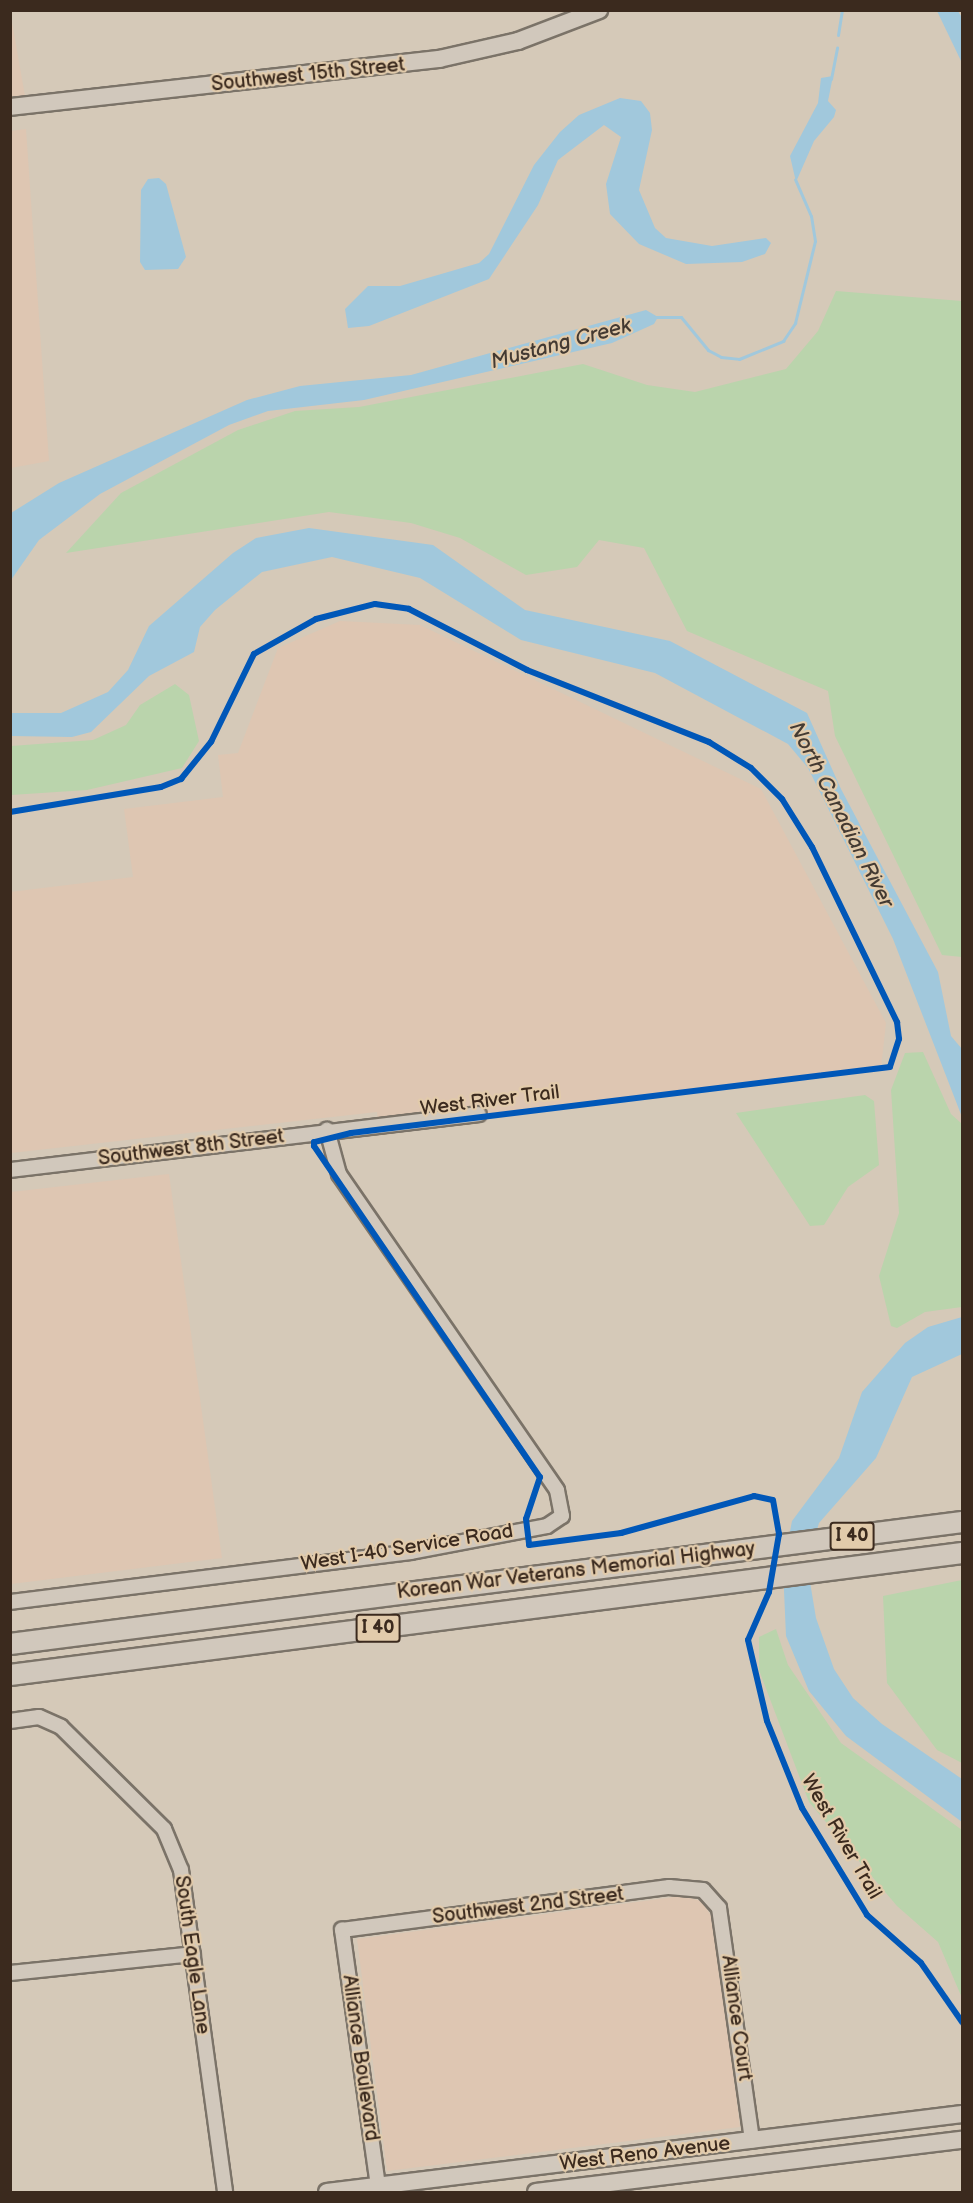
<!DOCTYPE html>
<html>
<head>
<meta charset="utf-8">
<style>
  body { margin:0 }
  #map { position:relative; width:973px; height:2203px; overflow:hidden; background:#d5c9b8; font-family:"Balsamiq Sans",sans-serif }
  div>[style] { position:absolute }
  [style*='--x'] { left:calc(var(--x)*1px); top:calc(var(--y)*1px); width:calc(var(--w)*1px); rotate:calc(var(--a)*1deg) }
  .built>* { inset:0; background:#dec6b2 }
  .green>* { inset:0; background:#bad4ac }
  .water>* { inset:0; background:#a1c8dc }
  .pier>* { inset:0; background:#d5c9b8 }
  .stream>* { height:3px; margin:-1.5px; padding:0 1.5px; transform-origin:1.5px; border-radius:1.5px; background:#a1c8dc }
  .roads { filter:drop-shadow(2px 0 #7b7368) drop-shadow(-2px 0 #7b7368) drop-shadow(0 2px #7b7368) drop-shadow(0 -2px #7b7368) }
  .minor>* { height:14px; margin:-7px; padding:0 7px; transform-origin:7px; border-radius:7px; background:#d1c8bc }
  .major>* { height:16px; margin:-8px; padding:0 8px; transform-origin:8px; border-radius:8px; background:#d1c8bc }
  .highway>* { height:20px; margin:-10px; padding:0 10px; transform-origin:10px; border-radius:10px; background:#d1c8bc }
  .cycleway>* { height:6px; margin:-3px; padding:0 3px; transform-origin:3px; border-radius:3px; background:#0057b8 }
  span { translate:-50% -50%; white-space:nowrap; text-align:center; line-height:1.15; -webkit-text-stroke:4.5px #e2cbab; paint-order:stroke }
  .shield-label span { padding:2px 4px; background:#e2cbab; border:2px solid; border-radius:4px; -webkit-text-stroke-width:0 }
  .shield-label { font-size:18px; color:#3b2a1e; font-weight:700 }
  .street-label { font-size:20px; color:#3b2a1e }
  .water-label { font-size:21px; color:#433a32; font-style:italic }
  .frame { position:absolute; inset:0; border:12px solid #3b2a1e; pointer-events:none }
</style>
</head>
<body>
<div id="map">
  <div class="built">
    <i style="clip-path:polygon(10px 11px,25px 96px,11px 97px,10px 97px)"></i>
    <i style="clip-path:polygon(26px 129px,49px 461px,11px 468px,10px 131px)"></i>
    <i style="clip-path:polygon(340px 621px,420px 625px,761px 789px,886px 1023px,881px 1068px,379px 1127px,377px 1112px,11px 1153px,10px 892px,133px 877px,124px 809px,223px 797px,218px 755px,238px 753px,278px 648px)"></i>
    <i style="clip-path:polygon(169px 1174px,222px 1558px,11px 1584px,11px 1192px)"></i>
    <i style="clip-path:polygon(682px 1896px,701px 1901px,714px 1920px,740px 2127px,387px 2171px,357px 1939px)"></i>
  </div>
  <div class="green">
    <i style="clip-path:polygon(836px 291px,962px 301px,962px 957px,942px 955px,835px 736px,828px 691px,687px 631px,644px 548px,599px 540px,577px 567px,526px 575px,460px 538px,411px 523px,329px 512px,66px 553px,121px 493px,238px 430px,295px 411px,359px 407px,583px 364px,647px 385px,695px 392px,786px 369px,818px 331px)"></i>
    <i style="clip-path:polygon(175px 684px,189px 695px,199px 741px,182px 768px,87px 790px,11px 795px,11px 746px,93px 740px,126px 725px,140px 705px)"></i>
    <i style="clip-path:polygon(923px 1052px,951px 1114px,962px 1124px,962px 1307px,925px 1312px,897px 1328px,891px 1326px,879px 1276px,899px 1213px,891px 1090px,905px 1053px)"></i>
    <i style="clip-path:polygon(865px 1095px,874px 1101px,879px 1165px,848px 1187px,824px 1225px,810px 1226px,736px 1113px)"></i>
    <i style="clip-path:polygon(962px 1580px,962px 1763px,937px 1750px,887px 1683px,883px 1596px)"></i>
    <i style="clip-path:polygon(776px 1629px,788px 1665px,841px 1743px,962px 1830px,962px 1998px,938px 1942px,897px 1906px,809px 1802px,759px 1670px,759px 1637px)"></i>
  </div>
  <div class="water">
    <i style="clip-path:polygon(937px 11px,958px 11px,962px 18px,962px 63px)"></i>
    <i style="clip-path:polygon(833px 76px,828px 101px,836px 110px,834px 117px,814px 141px,796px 182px,790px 156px,818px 103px,821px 78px)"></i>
    <i style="clip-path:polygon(620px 98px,641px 101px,650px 113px,652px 130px,639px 190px,655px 228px,666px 238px,712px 246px,766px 238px,771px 243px,765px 254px,742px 262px,686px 264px,639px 244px,610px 214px,606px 184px,621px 137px,604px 125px,558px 160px,538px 205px,489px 279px,369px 326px,348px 328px,345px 309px,368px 286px,400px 286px,479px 263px,489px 254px,534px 165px,560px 132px,579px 115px)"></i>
    <i style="clip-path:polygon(159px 178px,166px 184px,186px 257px,178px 269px,145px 270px,140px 262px,141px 190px,148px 179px)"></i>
    <i style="clip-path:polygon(646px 310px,658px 317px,654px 324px,612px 343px,364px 400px,268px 411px,229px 425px,100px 494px,39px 540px,11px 580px,11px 513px,59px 483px,247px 400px,300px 386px,411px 375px)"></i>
    <i style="clip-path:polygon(309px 528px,433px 545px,525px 610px,670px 641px,807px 713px,841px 789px,938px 972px,951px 1036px,962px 1049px,962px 1117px,893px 939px,808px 768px,788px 744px,655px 673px,521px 640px,420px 578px,332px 557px,262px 572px,215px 610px,200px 627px,194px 652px,149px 676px,91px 732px,72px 737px,11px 736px,11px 713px,61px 713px,108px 692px,128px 670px,149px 626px,233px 553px,256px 538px)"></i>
    <i style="clip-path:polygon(962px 1317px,962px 1354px,912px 1377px,876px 1458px,819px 1523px,807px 1564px,816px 1618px,834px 1669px,853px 1698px,882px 1724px,962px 1779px,962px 1822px,846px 1736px,809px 1691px,786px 1636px,783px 1568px,792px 1521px,839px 1458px,862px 1392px,905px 1343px,928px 1327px)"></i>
  </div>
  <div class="pier">
    <i style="clip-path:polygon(819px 1530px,810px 1564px,780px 1568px,785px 1534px)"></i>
  </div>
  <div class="stream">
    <i style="--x:838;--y:35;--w:25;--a:-81"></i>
    <i style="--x:831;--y:79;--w:32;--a:-79"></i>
    <i style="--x:655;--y:317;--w:26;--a:0"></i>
    <i style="--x:681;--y:317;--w:43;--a:50.7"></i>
    <i style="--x:708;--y:350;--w:15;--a:28"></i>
    <i style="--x:721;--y:357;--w:18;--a:6"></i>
    <i style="--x:739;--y:359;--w:48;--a:-22.2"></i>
    <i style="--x:783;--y:341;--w:22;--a:-56"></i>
    <i style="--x:795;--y:323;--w:84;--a:-76.3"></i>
    <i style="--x:815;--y:241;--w:25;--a:-99"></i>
    <i style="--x:811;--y:216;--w:40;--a:-113.4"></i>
  </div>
  <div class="roads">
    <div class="minor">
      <i style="--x:10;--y:1170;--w:472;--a:-6.8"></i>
      <i style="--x:10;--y:1602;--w:403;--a:-7.1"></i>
      <i style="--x:410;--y:1552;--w:139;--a:-10.7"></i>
      <i style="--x:547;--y:1526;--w:18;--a:-34"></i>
      <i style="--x:562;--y:1516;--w:26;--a:-101"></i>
      <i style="--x:557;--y:1490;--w:384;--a:-124.6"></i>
      <i style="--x:339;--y:1174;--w:46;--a:-105.3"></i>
      <i style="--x:10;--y:1721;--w:29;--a:-8"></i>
      <i style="--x:39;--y:1717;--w:24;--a:24"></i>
      <i style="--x:61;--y:1727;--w:145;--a:44.7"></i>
      <i style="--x:164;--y:1829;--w:44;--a:67.5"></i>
      <i style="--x:181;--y:1870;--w:325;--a:82.2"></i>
      <i style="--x:10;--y:1973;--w:184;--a:-5.9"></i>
      <i style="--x:378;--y:2186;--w:259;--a:-98"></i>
      <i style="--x:342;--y:1930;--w:330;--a:-7.5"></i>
      <i style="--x:669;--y:1887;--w:34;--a:5"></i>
      <i style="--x:703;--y:1890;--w:24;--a:48"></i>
      <i style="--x:719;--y:1908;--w:235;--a:81.9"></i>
    </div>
    <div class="major">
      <i style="--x:10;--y:107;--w:432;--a:-6.4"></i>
      <i style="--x:439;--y:59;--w:81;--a:-12.8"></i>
      <i style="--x:518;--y:41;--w:87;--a:-20.9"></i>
      <i style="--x:327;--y:2192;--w:640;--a:-7"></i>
      <i style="--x:536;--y:2192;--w:429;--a:-7"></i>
    </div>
    <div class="highway">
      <i style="--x:10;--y:1644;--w:960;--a:-7.3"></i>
      <i style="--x:10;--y:1675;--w:960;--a:-7.3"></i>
    </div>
  </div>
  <div class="cycleway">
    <i style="--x:10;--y:812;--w:153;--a:-9.4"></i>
    <i style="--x:161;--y:787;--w:22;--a:-22"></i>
    <i style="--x:181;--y:779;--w:48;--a:-51"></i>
    <i style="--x:211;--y:742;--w:98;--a:-64"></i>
    <i style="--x:254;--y:654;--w:71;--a:-29.4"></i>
    <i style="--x:316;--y:619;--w:61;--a:-14.3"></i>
    <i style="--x:375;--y:604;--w:34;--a:8"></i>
    <i style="--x:409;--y:609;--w:133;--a:27.3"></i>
    <i style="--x:527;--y:670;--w:196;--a:21.6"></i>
    <i style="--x:709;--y:742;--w:49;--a:31.8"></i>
    <i style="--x:751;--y:768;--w:44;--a:45"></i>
    <i style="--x:782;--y:799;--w:57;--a:58"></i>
    <i style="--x:812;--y:847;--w:195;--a:64.1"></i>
    <i style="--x:897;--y:1022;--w:17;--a:83"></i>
    <i style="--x:899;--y:1039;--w:29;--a:108"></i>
    <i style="--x:890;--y:1067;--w:543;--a:173.02"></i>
    <i style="--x:351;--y:1133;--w:38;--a:166"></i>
    <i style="--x:314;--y:1142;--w:4;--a:90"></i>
    <i style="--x:314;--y:1146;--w:401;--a:55.7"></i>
    <i style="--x:540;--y:1477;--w:44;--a:108.4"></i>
    <i style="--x:526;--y:1519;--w:26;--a:83"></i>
    <i style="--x:529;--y:1545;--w:93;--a:-7.4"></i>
    <i style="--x:621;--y:1533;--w:138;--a:-15.5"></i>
    <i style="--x:754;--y:1496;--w:19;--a:12"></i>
    <i style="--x:773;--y:1500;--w:35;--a:80"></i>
    <i style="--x:779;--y:1534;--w:59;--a:99.8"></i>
    <i style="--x:769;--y:1592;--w:52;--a:113.6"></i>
    <i style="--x:748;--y:1640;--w:83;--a:76.8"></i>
    <i style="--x:767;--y:1721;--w:94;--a:68.1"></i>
    <i style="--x:802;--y:1808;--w:125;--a:58.7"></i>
    <i style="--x:867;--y:1915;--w:72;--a:41.6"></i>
    <i style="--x:921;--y:1963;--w:72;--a:55.2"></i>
  </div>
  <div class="shield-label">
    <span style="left:852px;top:1536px">I 40</span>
    <span style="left:378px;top:1628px">I 40</span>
  </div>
  <div class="street-label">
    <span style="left:308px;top:75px;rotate:-6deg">Southwest 15th Street</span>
    <span style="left:490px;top:1101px;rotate:-7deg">West River Trail</span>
    <span style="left:191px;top:1148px;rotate:-7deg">Southwest 8th Street</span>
    <span style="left:407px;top:1548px;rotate:-9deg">West I-40 Service Road</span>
    <span style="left:576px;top:1571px;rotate:-7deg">Korean War Veterans Memorial Highway</span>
    <span style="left:841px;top:1837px;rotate:60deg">West River Trail</span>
    <span style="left:528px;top:1906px;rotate:-7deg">Southwest 2nd Street</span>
    <span style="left:192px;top:1955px;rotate:82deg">South Eagle Lane</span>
    <span style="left:736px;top:2018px;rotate:82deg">Alliance Court</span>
    <span style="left:360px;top:2058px;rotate:82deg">Alliance Boulevard</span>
    <span style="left:645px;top:2154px;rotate:-7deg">West Reno Avenue</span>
  </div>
  <div class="water-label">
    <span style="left:561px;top:344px;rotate:-15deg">Mustang Creek</span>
    <span style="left:841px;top:815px;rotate:63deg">North Canadian River</span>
  </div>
  <div class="frame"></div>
</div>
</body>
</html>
